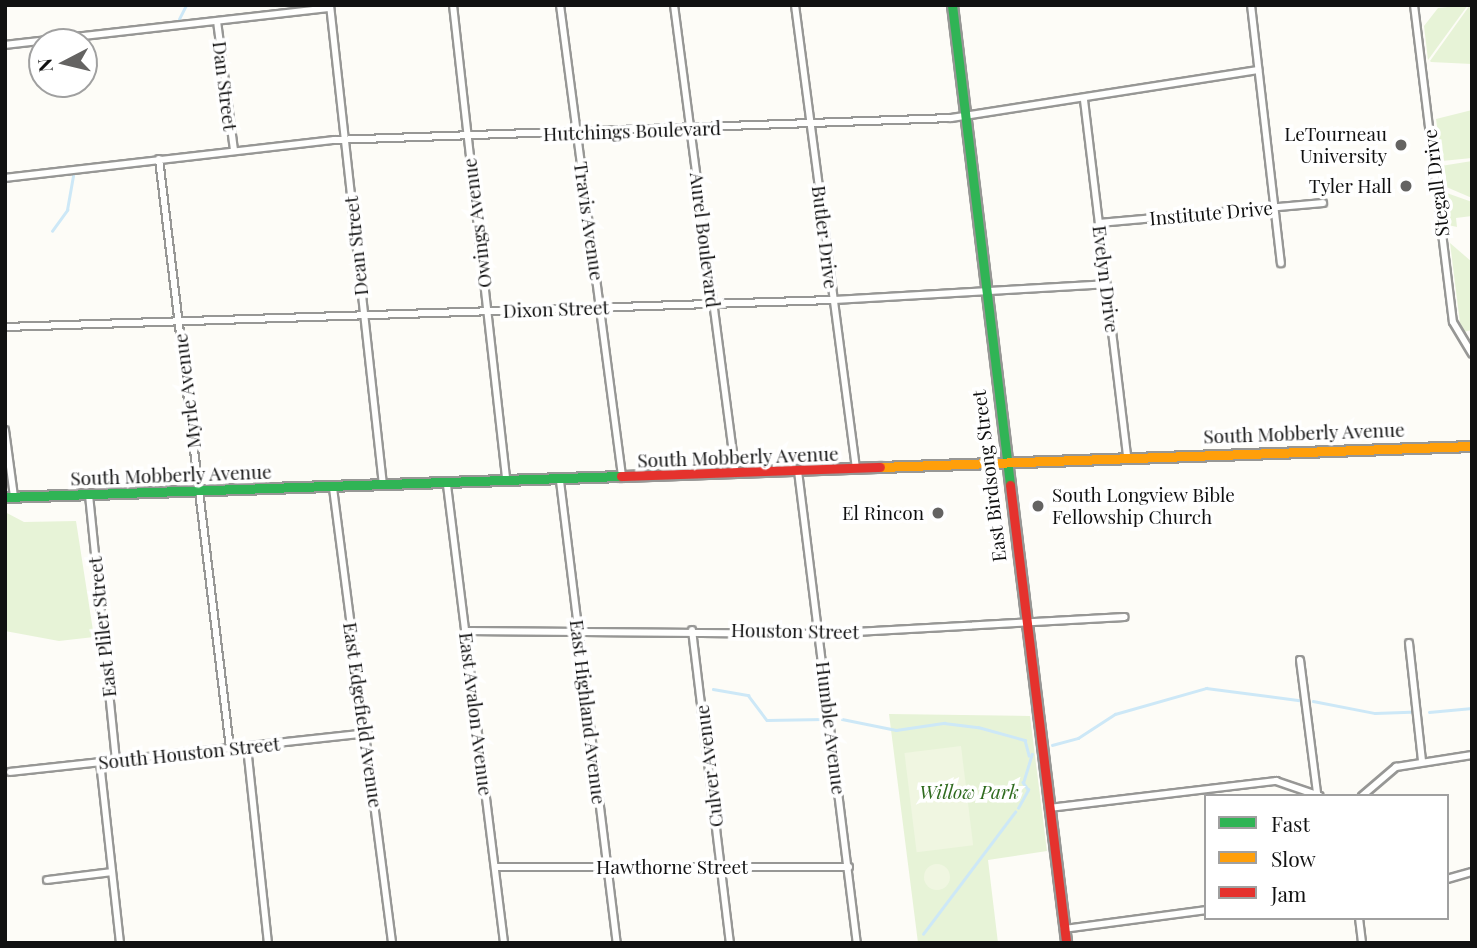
<!DOCTYPE html>
<html>
<head>
<meta charset="utf-8">
<style>
  body { margin:0 }
  #map { position:relative; width:1477px; height:948px; overflow:hidden; background:#fdfcf7; font-family:"Playfair Display",serif }
  div>[style] { position:absolute }
  [style*='--x'] { left:calc(var(--x)*1px); top:calc(var(--y)*1px); width:calc(var(--w)*1px); rotate:calc(var(--a)*1deg) }
  .green>* { inset:0; background:#e7f3d7 }
  .pitch>* { inset:0; background:#f0f6e1; transform-origin:0 0 }
  .round { border-radius:50% }
  .stream>* { height:2.5px; margin:-1.25px; padding:0 1.25px; transform-origin:1.25px; border-radius:1.25px; background:#cde8f7 }
  .roads { filter:drop-shadow(2px 0 #979795) drop-shadow(-2px 0 #979795) drop-shadow(0 2px #979795) drop-shadow(0 -2px #979795) }
  .street>* { height:6px; margin:-3px; padding:0 3px; transform-origin:3px; border-radius:3px; background:#fffffe }
  .fast>* { height:9px; margin:-4.5px; padding:0 4.5px; transform-origin:4.5px; border-radius:4.5px; background:#30b455 }
  .slow>* { height:9px; margin:-4.5px; padding:0 4.5px; transform-origin:4.5px; border-radius:4.5px; background:#ff9f0a }
  .jam>* { height:9px; margin:-4.5px; padding:0 4.5px; transform-origin:4.5px; border-radius:4.5px; background:#e5322d }
  .dots>* { width:19px; height:19px; translate:-50% -50%; box-sizing:border-box; border:4px solid #fff; border-radius:50% }
  span { translate:-50% -50%; white-space:nowrap; text-align:center; line-height:1.15; -webkit-text-stroke:7px #fff; paint-order:stroke }
  .street-label { font-size:19px; color:#111 }
  .poi-label { font-size:19px; color:#111 }
  .right { translate:-100% -50%; text-align:right }
  .left { translate:0 -50%; text-align:left }
  .park-label { font-size:19px; color:#2f6b1f; font-style:italic }
  .frame { position:absolute; inset:0; border:7px solid #111; pointer-events:none }
  .legend { position:absolute; left:1204px; top:794px; width:245px; height:126px; box-sizing:border-box; background:#fff; border:2px solid #a0a0a0; margin:0; padding:9px 12px; list-style:none; font-size:21px; color:#111 }
  .legend li { display:flex; align-items:center; gap:14px; height:35px }
  .legend b { width:35px; border:2px solid #a0a0a0 }
  .north { position:absolute; left:28px; top:28px; width:70px; height:70px; box-sizing:border-box; background:#fff; border:2px solid #a0a0a0; border-radius:50%; rotate:263deg; font-size:19px; font-weight:700; line-height:28px; text-align:center; color:#111 }
  .north::after { content:''; display:block; margin:auto; width:24px; height:32px; background:#646362; clip-path:polygon(50% 0,100% 100%,50% 72%,0 100%) }
</style>
</head>
<body>
<div id="map">
  <div class="green">
    <i style="clip-path:polygon(1468px 5px,1428px 60px,1424px 26px,1438px 8px)"></i>
    <i style="clip-path:polygon(1470px 5px,1472px 64px,1431px 62px,1430px 61px)"></i>
    <i style="clip-path:polygon(1472px 110px,1472px 158px,1442px 161px,1436px 119px)"></i>
    <i style="clip-path:polygon(1472px 161px,1472px 198px,1444px 186px,1441px 166px)"></i>
    <i style="clip-path:polygon(1444px 192px,1472px 202px,1472px 216px,1456px 218px,1457px 227px,1448px 225px)"></i>
    <i style="clip-path:polygon(1450px 243px,1472px 262px,1472px 330px,1463px 332px,1460px 323px)"></i>
    <i style="clip-path:polygon(5px 512px,24px 522px,76px 521px,94px 637px,59px 641px,5px 631px)"></i>
    <i style="clip-path:polygon(889px 714px,1030px 716px,1047px 851px,988px 860px,998px 943px,918px 943px)"></i>
  </div>
  <div class="pitch">
    <i style="left:961px;top:746px;width:100px;height:57px;rotate:83deg"></i>
    <i class="round" style="left:924px;top:864px;width:26px;height:26px"></i>
  </div>
  <div class="stream">
    <i style="--x:179;--y:19;--w:16;--a:-63"></i>
    <i style="--x:52;--y:231;--w:26;--a:-54"></i>
    <i style="--x:67;--y:210;--w:35;--a:-80"></i>
    <i style="--x:713;--y:689;--w:36;--a:10"></i>
    <i style="--x:748;--y:695;--w:31;--a:53"></i>
    <i style="--x:767;--y:720;--w:56;--a:-1"></i>
    <i style="--x:1313;--y:701;--w:63;--a:11"></i>
    <i style="--x:1375;--y:713;--w:35;--a:-2"></i>
    <i style="--x:1429;--y:712;--w:43;--a:-5.3"></i>
    <i style="--x:842;--y:719;--w:55;--a:11.5"></i>
    <i style="--x:896;--y:730;--w:49;--a:-8.3"></i>
    <i style="--x:944;--y:723;--w:34;--a:7"></i>
    <i style="--x:978;--y:727;--w:49;--a:15.5"></i>
    <i style="--x:1025;--y:740;--w:16;--a:75"></i>
    <i style="--x:1052;--y:745;--w:27;--a:-15"></i>
    <i style="--x:1078;--y:738;--w:44;--a:-33"></i>
    <i style="--x:1115;--y:714;--w:95;--a:-15.9"></i>
    <i style="--x:1206;--y:688;--w:94;--a:7.4"></i>
    <i style="--x:1018;--y:808;--w:21;--a:-61"></i>
    <i style="--x:1028;--y:790;--w:9;--a:-126"></i>
    <i style="--x:1023;--y:783;--w:30;--a:-73"></i>
    <i style="--x:923;--y:934;--w:153;--a:-53"></i>
  </div>
  <div class="roads">
    <div class="street">
      <i style="--x:330;--y:5;--w:483;--a:83.7"></i>
      <i style="--x:453;--y:5;--w:479;--a:83.6"></i>
      <i style="--x:560;--y:5;--w:476;--a:82.5"></i>
      <i style="--x:674;--y:5;--w:473;--a:82.5"></i>
      <i style="--x:795;--y:5;--w:468;--a:82.5"></i>
      <i style="--x:1251;--y:5;--w:260;--a:83.4"></i>
      <i style="--x:1414;--y:5;--w:319;--a:83"></i>
      <i style="--x:1453;--y:322;--w:37;--a:59"></i>
      <i style="--x:217;--y:21;--w:131;--a:82.5"></i>
      <i style="--x:5;--y:45;--w:327;--a:-6.5"></i>
      <i style="--x:1084;--y:100;--w:360;--a:83.1"></i>
      <i style="--x:159;--y:159;--w:593;--a:83.13"></i>
      <i style="--x:5;--y:178;--w:331;--a:-6.6"></i>
      <i style="--x:334;--y:140;--w:617;--a:-2.04"></i>
      <i style="--x:951;--y:118;--w:311;--a:-8.9"></i>
      <i style="--x:1099;--y:223;--w:225;--a:-5.1"></i>
      <i style="--x:5;--y:327;--w:828;--a:-1.87"></i>
      <i style="--x:833;--y:300;--w:274;--a:-3.3"></i>
      <i style="--x:5;--y:430;--w:68;--a:82.3"></i>
      <i style="--x:798;--y:471;--w:476;--a:82.9"></i>
      <i style="--x:560;--y:481;--w:466;--a:83"></i>
      <i style="--x:447;--y:485;--w:462;--a:82.9"></i>
      <i style="--x:333;--y:488;--w:459;--a:82.6"></i>
      <i style="--x:89;--y:495;--w:265;--a:84.2"></i>
      <i style="--x:692;--y:630;--w:315;--a:83.1"></i>
      <i style="--x:465;--y:631;--w:354;--a:0.5"></i>
      <i style="--x:819;--y:634;--w:306;--a:-3.2"></i>
      <i style="--x:1409;--y:643;--w:119;--a:83.7"></i>
      <i style="--x:1300;--y:660;--w:134;--a:82.7"></i>
      <i style="--x:247;--y:747;--w:197;--a:83.9"></i>
      <i style="--x:100;--y:762;--w:182;--a:83.7"></i>
      <i style="--x:10;--y:772;--w:360;--a:-6.2"></i>
      <i style="--x:1362;--y:796;--w:45;--a:-40.5"></i>
      <i style="--x:1396;--y:767;--w:77;--a:-9"></i>
      <i style="--x:1049;--y:808;--w:229;--a:-6.8"></i>
      <i style="--x:1276;--y:781;--w:46;--a:18.8"></i>
      <i style="--x:496;--y:867;--w:353;--a:0"></i>
      <i style="--x:1447;--y:879;--w:26;--a:-16"></i>
      <i style="--x:47;--y:880;--w:65;--a:-7"></i>
      <i style="--x:1359;--y:918;--w:25;--a:83"></i>
      <i style="--x:1064;--y:929;--w:143;--a:-7.6"></i>
    </div>
    <div class="fast">
      <i style="--x:952;--y:5;--w:483;--a:83.1"></i>
      <i style="--x:5;--y:497;--w:616;--a:-1.95"></i>
    </div>
    <div class="slow">
      <i style="--x:880;--y:467;--w:592;--a:-2.03"></i>
    </div>
    <div class="jam">
      <i style="--x:621;--y:476;--w:259;--a:-2"></i>
      <i style="--x:1010;--y:485;--w:461;--a:83"></i>
    </div>
  </div>
  <div class="dots">
    <i style="left:1401px;top:145px;background:#646362"></i>
    <i style="left:1406px;top:186px;background:#646362"></i>
    <i style="left:1038px;top:506px;background:#646362"></i>
    <i style="left:938px;top:513px;background:#646362"></i>
  </div>
  <div class="street-label">
    <span style="left:225px;top:86px;rotate:83deg">Dan Street</span>
    <span style="left:632px;top:131px;rotate:-2deg">Hutchings Boulevard</span>
    <span style="left:1436px;top:183px;rotate:-97deg">Stegall Drive</span>
    <span style="left:1211px;top:213px;rotate:-5deg">Institute Drive</span>
    <span style="left:589px;top:221px;rotate:82deg">Travis Avenue</span>
    <span style="left:477px;top:223px;rotate:-97deg">Owings Avenue</span>
    <span style="left:825px;top:237px;rotate:83deg">Butler Drive</span>
    <span style="left:705px;top:240px;rotate:83deg">Aurel Boulevard</span>
    <span style="left:356px;top:246px;rotate:-96deg">Dean Street</span>
    <span style="left:1106px;top:279px;rotate:83deg">Evelyn Drive</span>
    <span style="left:556px;top:309px;rotate:-2deg">Dixon Street</span>
    <span style="left:187px;top:391px;rotate:-97deg">Myrle Avenue</span>
    <span style="left:1304px;top:433px;rotate:-2deg">South Mobberly Avenue</span>
    <span style="left:738px;top:457px;rotate:-2deg">South Mobberly Avenue</span>
    <span style="left:171px;top:475px;rotate:-2deg">South Mobberly Avenue</span>
    <span style="left:989px;top:476px;rotate:-97deg">East Birdsong Street</span>
    <span style="left:102px;top:627px;rotate:-96deg">East Pliler Street</span>
    <span style="left:795px;top:631px;rotate:1deg">Houston Street</span>
    <span style="left:588px;top:712px;rotate:83deg">East Highland Avenue</span>
    <span style="left:476px;top:714px;rotate:83deg">East Avalon Avenue</span>
    <span style="left:363px;top:715px;rotate:82deg">East Edgefield Avenue</span>
    <span style="left:831px;top:728px;rotate:83deg">Humble Avenue</span>
    <span style="left:189px;top:753px;rotate:-6deg">South Houston Street</span>
    <span style="left:709px;top:766px;rotate:-97deg">Culver Avenue</span>
    <span style="left:672px;top:867px">Hawthorne Street</span>
  </div>
  <div class="poi-label">
    <span class="right" style="left:1387px;top:145px">LeTourneau<br>University</span>
    <span class="right" style="left:1392px;top:186px">Tyler Hall</span>
    <span class="left" style="left:1052px;top:506px">South Longview Bible<br>Fellowship Church</span>
    <span class="right" style="left:924px;top:513px">El Rincon</span>
  </div>
  <div class="park-label">
    <span style="left:969px;top:792px">Willow Park</span>
  </div>
  <div class="frame"></div>
  <ul class="legend">
  <li><b style="height:9px;background:#30b455"></b>Fast</li>
  <li><b style="height:9px;background:#ff9f0a"></b>Slow</li>
  <li><b style="height:9px;background:#e5322d"></b>Jam</li>
  </ul>
  <div class="north">N</div>
</div>
</body>
</html>
